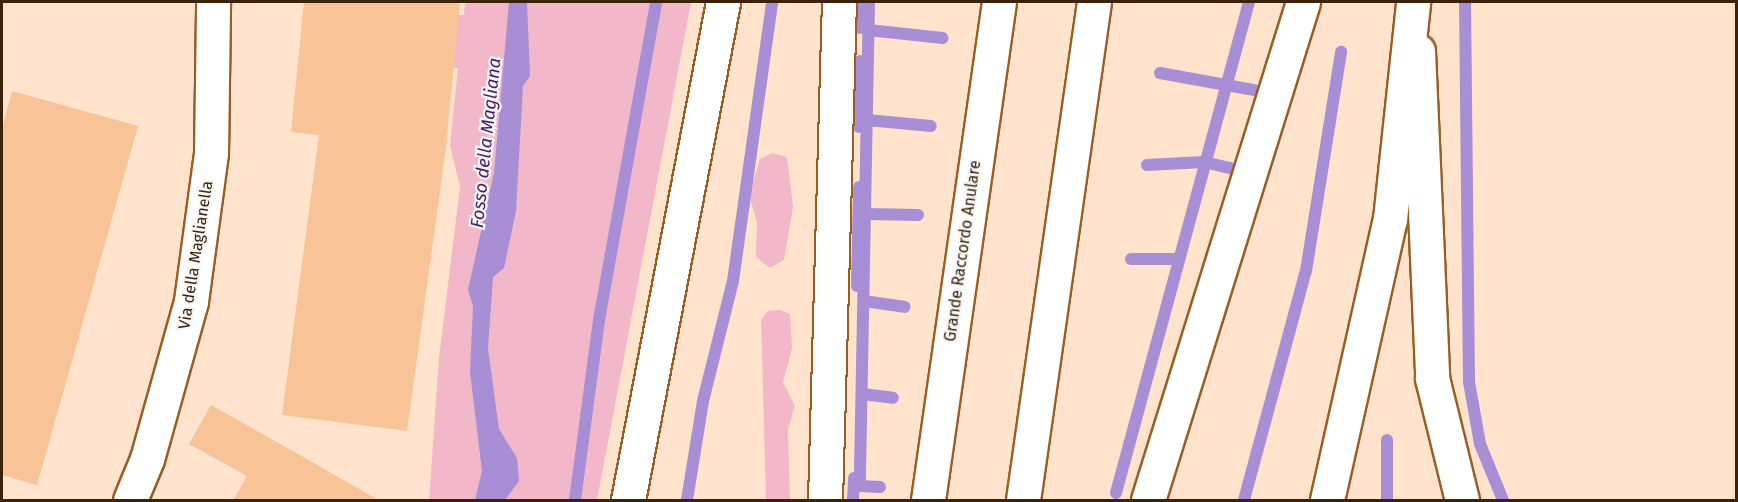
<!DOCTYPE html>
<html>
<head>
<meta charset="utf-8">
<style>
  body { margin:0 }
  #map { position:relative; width:1738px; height:502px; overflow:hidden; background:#ffe3cc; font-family:"Fira Sans",sans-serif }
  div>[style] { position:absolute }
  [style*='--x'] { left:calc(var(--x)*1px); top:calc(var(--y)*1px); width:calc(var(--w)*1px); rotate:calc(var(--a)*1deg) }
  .green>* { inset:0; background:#f2b8c9 }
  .water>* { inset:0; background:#a78ed5 }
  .stream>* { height:12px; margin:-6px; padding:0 6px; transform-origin:6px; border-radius:6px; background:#a78ed5 }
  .building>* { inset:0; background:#f9c398 }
  .roads { filter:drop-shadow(2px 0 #9a5d22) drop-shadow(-2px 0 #9a5d22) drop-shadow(0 2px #9a5d22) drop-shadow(0 -2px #9a5d22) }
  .minor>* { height:33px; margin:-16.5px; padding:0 16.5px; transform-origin:16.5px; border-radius:16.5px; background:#fff }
  .major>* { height:33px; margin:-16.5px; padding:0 16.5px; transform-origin:16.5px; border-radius:16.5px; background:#fff }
  .highway>* { height:33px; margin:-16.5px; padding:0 16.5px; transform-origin:16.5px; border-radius:16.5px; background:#fff }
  span { translate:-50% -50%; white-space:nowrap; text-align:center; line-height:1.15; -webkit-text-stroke:4.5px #f6f6f6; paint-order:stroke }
  .street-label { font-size:16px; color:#3d220a }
  .water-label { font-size:18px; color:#421d6f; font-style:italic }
  .frame { position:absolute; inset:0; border:3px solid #3d220a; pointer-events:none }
</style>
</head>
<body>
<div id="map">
  <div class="green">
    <i style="clip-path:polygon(465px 2px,691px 2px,597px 500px,429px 500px,439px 358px,460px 187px,450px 145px,458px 68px,449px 67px,456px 15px,464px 15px)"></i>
    <i style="clip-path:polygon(772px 153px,787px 157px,793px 207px,784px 260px,770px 268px,756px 257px,757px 222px,749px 195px,760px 159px)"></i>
    <i style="clip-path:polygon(780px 310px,790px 314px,792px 348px,783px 382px,795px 406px,788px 429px,790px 500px,766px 500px,761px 320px,768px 311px)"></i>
  </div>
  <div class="water">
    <i style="clip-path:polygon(509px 2px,527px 2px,530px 76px,523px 86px,516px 211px,504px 268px,493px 277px,488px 348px,499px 429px,517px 458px,519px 481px,505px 500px,475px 500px,482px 471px,470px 372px,473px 306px,468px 290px,494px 173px)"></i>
  </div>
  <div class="stream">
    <i style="--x:860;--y:2;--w:26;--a:90"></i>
    <i style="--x:869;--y:2;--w:484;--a:91.1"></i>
    <i style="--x:860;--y:486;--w:20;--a:3"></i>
    <i style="--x:1465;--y:2;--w:380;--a:89.4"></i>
    <i style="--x:1469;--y:382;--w:63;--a:79.9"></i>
    <i style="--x:1480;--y:444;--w:61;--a:67.7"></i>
    <i style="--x:868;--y:30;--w:75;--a:6.1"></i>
    <i style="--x:1160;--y:73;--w:96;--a:10.3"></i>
    <i style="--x:867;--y:120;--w:64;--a:5.4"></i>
    <i style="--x:859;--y:127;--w:66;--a:-89.1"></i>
    <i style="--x:1147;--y:165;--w:57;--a:-3"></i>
    <i style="--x:1204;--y:162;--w:28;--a:13"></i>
    <i style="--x:866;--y:214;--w:52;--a:1.1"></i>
    <i style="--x:1131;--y:259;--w:46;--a:0"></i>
    <i style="--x:857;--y:286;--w:99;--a:-88.8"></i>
    <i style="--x:864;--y:301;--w:41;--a:8.3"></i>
    <i style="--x:862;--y:394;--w:31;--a:7"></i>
    <i style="--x:1387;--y:440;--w:60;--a:90"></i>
    <i style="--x:1116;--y:493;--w:509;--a:-74.84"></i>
    <i style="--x:575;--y:500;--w:182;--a:-82.4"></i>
    <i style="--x:599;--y:320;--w:323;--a:-79.8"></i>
    <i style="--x:687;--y:500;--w:100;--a:-80.8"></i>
    <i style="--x:703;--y:401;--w:124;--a:-76"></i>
    <i style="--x:733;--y:281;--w:282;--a:-82"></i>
    <i style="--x:853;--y:500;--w:22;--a:-87"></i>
    <i style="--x:1244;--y:500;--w:237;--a:-74.9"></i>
    <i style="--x:1306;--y:271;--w:222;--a:-80.9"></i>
  </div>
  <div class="building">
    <i style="clip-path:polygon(304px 2px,460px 2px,446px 147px,407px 431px,282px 415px,319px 135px,291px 132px)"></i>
    <i style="clip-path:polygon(12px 91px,138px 126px,37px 485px,2px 475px,2px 129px)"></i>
    <i style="clip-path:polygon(211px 405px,298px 454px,380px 501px,233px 501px,247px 476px,189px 444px)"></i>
  </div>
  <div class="roads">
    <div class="minor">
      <i style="--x:1418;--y:51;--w:327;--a:87.5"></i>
      <i style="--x:1432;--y:378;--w:126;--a:76.2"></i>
    </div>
    <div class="major">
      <i style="--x:130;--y:500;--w:44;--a:-67.5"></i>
      <i style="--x:147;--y:459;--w:164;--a:-74.4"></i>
      <i style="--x:191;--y:301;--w:149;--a:-82.3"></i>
      <i style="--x:211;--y:153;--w:151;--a:-89.2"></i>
      <i style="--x:628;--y:500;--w:507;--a:-79.2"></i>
      <i style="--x:1327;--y:500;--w:288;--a:-77.4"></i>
      <i style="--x:1390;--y:219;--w:218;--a:-83.9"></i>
    </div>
    <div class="highway">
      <i style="--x:825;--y:500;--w:498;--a:-88.4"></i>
      <i style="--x:928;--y:500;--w:503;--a:-81.89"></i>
      <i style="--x:1023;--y:500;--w:503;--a:-81.89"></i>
      <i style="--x:1148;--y:500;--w:522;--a:-72.71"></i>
    </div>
  </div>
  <div class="street-label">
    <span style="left:963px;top:251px;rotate:-82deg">Grande Raccordo Anulare</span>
    <span style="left:196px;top:255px;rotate:-81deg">Via della Maglianella</span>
  </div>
  <div class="water-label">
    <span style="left:486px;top:143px;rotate:-84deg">Fosso della Magliana</span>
  </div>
  <div class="frame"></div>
</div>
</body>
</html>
